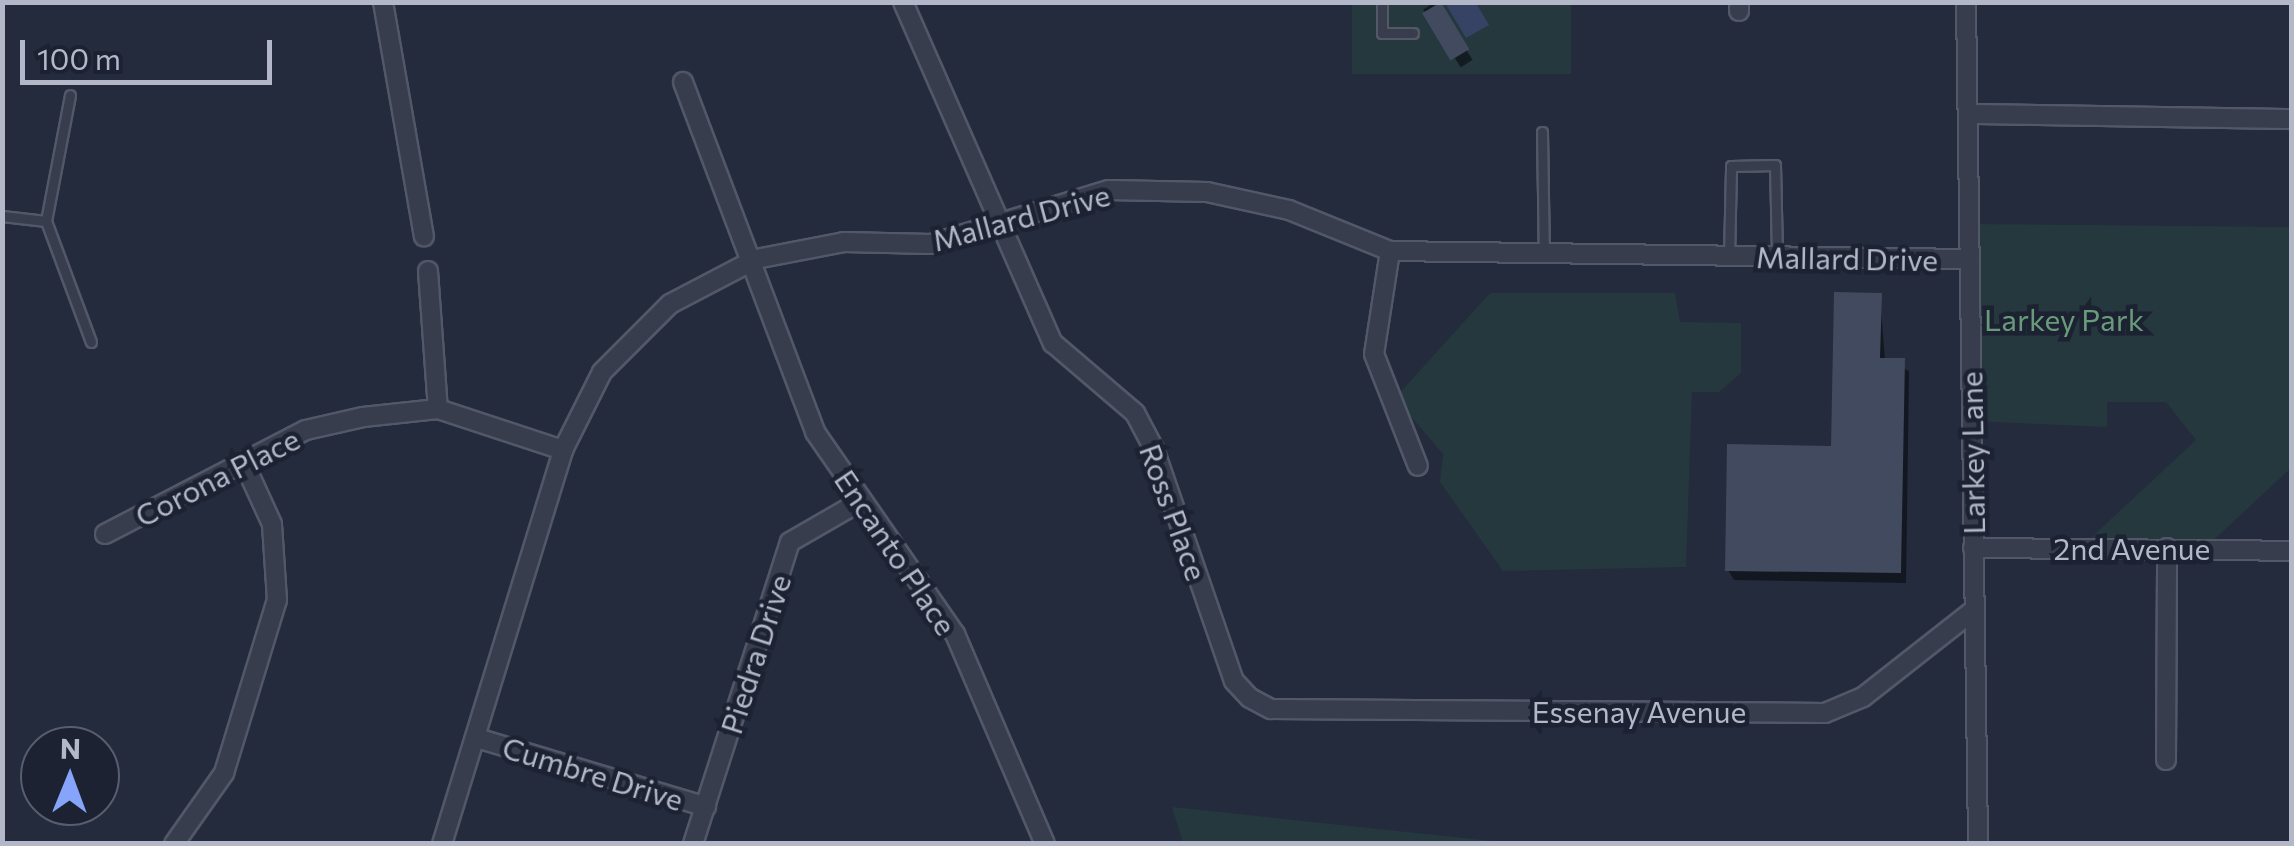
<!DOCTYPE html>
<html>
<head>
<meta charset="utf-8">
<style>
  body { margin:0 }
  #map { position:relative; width:2294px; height:846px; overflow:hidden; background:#232b3d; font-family:Commissioner,sans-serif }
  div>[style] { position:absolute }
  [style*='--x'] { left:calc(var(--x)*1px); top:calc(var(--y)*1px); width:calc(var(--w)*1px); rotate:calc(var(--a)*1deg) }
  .green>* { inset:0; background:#25383e; transform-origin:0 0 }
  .water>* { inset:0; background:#364364 }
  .shadow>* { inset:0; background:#0007; transform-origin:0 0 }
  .building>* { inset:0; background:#414a5f; transform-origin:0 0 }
  .roads { filter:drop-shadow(2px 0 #525868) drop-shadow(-2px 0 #525868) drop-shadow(0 2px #525868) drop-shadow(0 -2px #525868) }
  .service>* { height:9px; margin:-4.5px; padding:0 4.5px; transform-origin:4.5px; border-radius:4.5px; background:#373d4d }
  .minor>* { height:18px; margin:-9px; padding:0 9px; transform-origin:9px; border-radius:9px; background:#373d4d }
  span { translate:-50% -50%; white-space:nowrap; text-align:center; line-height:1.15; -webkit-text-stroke:9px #1c2232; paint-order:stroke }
  .street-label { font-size:30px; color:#b2b8c8 }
  .park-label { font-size:30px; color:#699a7a }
  .frame { position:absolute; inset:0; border:5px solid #b2b8c8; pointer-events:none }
  .north { position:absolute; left:20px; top:726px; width:100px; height:100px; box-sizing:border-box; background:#1c2232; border:2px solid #585e6e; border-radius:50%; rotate:1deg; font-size:28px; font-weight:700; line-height:40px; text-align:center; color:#b2b8c8 }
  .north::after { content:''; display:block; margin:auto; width:35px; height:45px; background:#85a4fa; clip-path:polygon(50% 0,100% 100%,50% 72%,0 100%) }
  .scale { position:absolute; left:20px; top:40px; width:252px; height:45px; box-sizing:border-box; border:5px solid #b2b8c8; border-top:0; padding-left:12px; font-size:30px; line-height:35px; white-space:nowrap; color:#b2b8c8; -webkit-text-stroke:8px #1c2232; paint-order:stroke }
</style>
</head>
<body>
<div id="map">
  <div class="green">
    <i style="left:1352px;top:3px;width:219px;height:71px"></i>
    <i style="clip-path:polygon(1970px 224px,2291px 227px,2291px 468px,2205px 548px,2080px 548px,2196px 440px,2166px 402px,2107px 402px,2107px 427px,1971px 421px)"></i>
    <i style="clip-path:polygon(1490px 293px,1675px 293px,1680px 322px,1741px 323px,1741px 373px,1719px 392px,1692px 392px,1686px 567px,1503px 571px,1440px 482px,1443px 454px,1395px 398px)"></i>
    <i style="clip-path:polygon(1172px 807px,1511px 843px,1183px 843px)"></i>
  </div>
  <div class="water">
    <i style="clip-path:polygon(1445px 3px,1476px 3px,1489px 25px,1466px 38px)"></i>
  </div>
  <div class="shadow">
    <i style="left:1435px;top:2px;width:69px;height:14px;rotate:57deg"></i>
    <i style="clip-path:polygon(1880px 296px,1885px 360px,1909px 371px,1906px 583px,1734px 580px,1728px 570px,1834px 448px)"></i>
  </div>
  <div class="building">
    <i style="left:1441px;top:2px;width:55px;height:22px;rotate:59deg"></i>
    <i style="clip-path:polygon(1834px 292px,1882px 293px,1880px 358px,1905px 358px,1901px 573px,1725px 571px,1727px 444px,1831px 446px)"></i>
  </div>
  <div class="roads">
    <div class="service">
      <i style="--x:1382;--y:2;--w:31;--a:90"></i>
      <i style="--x:1382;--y:33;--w:31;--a:0"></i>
      <i style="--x:1542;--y:132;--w:121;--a:89.1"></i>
      <i style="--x:2;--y:216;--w:44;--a:6.5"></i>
      <i style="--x:46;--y:221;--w:129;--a:69.6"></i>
      <i style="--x:46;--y:221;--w:128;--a:-79.2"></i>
      <i style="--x:1729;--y:257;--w:91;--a:-88.7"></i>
      <i style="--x:1731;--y:166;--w:44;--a:-1.3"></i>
      <i style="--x:1775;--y:165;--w:90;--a:88.7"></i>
    </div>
    <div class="minor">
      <i style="--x:383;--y:2;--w:238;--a:80.1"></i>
      <i style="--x:903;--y:2;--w:373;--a:66.3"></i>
      <i style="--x:1053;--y:343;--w:108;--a:40.5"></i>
      <i style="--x:1135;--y:413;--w:41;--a:62.2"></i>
      <i style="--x:1154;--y:449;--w:245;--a:71"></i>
      <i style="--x:1234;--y:681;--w:23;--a:47"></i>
      <i style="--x:1250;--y:698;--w:24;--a:28"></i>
      <i style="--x:1271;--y:709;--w:554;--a:0.41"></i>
      <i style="--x:1825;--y:713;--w:41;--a:-22.8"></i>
      <i style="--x:1863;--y:697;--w:141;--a:-38.1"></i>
      <i style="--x:1966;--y:2;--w:842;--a:89.18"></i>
      <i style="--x:1739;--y:11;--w:9;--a:-90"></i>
      <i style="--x:683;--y:82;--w:374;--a:69.3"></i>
      <i style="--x:815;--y:432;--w:246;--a:55.3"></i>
      <i style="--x:955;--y:634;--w:228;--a:66.8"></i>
      <i style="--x:1970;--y:114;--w:322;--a:0.9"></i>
      <i style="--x:1390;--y:251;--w:104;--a:98.8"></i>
      <i style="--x:1374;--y:354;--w:120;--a:68.6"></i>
      <i style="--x:428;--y:271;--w:138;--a:85.9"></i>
      <i style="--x:105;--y:534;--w:226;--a:-27.4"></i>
      <i style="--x:306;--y:430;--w:58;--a:-12.8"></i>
      <i style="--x:363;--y:417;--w:75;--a:-6.1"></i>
      <i style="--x:438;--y:409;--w:132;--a:18.2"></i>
      <i style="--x:1973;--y:548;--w:319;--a:0.5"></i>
      <i style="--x:480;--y:739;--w:236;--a:16.7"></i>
      <i style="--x:2166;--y:760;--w:212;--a:-89.7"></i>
      <i style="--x:174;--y:844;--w:87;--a:-54.8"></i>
      <i style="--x:224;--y:773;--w:181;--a:-73"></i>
      <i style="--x:277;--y:600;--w:76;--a:-93.8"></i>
      <i style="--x:272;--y:524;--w:65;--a:-114.6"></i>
      <i style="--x:442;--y:844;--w:412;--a:-72.9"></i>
      <i style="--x:563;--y:450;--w:87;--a:-63.4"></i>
      <i style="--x:602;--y:372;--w:96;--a:-45"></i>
      <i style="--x:670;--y:304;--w:97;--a:-27.6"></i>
      <i style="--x:756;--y:259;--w:90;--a:-10.9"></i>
      <i style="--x:844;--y:242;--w:87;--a:1.3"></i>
      <i style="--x:931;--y:244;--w:186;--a:-16.9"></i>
      <i style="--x:1109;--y:190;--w:98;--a:1.2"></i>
      <i style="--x:1207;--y:192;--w:84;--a:12.4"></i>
      <i style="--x:1289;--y:210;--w:109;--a:22.1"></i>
      <i style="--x:1390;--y:251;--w:580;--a:0.79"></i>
      <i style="--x:693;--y:844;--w:317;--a:-72.2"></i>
      <i style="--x:790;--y:542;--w:82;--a:-30"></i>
    </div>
  </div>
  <div class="street-label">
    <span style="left:1021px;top:217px;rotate:-15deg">Mallard Drive</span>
    <span style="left:1847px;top:258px;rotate:1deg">Mallard Drive</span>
    <span style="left:1972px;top:453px;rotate:-91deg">Larkey Lane</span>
    <span style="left:217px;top:477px;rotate:-27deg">Corona Place</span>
    <span style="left:1174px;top:512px;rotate:70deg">Ross Place</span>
    <span style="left:2132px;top:548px">2nd Avenue</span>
    <span style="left:896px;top:552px;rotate:56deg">Encanto Place</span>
    <span style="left:755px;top:654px;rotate:-72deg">Piedra Drive</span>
    <span style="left:1639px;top:711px">Essenay Avenue</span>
    <span style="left:593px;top:773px;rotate:17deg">Cumbre Drive</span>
  </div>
  <div class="park-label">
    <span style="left:2064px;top:319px">Larkey Park</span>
  </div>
  <div class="frame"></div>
  <div class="north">N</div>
  <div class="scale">100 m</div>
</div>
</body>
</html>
